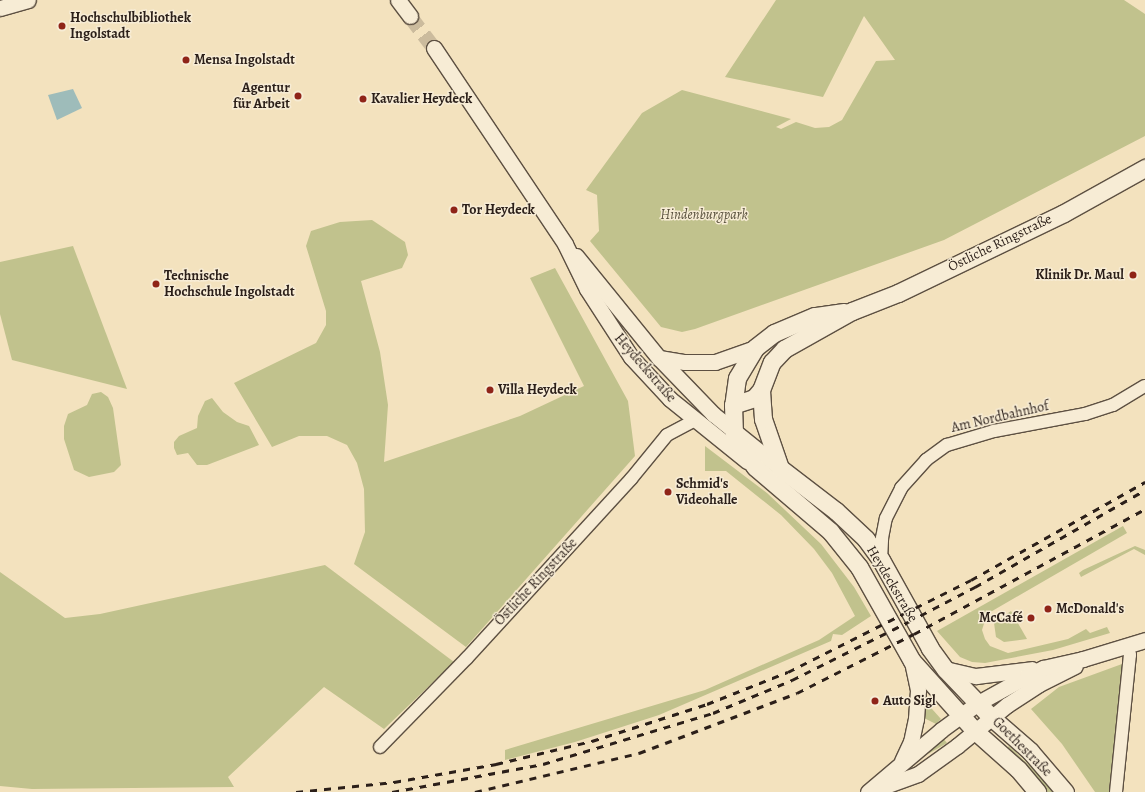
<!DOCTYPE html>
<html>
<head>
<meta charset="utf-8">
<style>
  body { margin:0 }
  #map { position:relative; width:1145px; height:792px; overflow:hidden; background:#f3e2be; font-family:Alegreya,serif }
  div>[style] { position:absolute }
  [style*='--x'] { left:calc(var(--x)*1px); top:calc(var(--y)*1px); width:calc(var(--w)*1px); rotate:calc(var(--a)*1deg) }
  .green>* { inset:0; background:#c1c28d }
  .water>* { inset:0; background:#9ebcba }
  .tertiary-tunnel>* { height:15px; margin-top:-7.5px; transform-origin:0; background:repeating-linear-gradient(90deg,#cbbb9d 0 15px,transparent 0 23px) }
  .roads { filter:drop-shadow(1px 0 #5d5042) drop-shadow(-1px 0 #5d5042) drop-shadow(0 1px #5d5042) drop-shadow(0 -1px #5d5042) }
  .minor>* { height:12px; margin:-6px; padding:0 6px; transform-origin:6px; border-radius:6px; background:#f7ecd5 }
  .tertiary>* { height:15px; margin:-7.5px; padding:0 7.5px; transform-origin:7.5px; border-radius:7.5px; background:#f7ecd5 }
  .secondary>* { height:17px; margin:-8.5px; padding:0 8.5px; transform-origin:8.5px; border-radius:8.5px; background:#f7ecd5 }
  .rail>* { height:3px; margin-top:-1.5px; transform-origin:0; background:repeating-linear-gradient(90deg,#2b1f19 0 7px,transparent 0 14px) }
  .dots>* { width:11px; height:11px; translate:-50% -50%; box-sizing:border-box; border:2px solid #f7ecd5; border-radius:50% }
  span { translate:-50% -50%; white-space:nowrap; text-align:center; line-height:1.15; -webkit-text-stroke:3px #f7ecd5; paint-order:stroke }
  .poi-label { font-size:14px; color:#2b1f19; font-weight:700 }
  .left { translate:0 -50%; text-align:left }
  .right { translate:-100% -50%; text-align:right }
  .park-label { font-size:14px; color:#58503c; font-style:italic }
  .street-label { font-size:14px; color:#2b1f19 }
</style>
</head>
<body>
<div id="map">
  <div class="green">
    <i style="clip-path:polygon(776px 0,1124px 0,1145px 14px,1145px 136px,944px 240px,695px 329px,682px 332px,661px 327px,590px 241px,599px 231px,597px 195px,586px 190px,642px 113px,682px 90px,791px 119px,776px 127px,781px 129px,796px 122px,815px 128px,829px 127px,842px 120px,876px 61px,895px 60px,864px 16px,823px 97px,725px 77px)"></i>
    <i style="clip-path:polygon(372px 220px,405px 242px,408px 255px,402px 268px,361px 281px,380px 352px,388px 405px,384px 462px,520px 416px,584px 386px,530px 278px,555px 268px,628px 401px,635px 456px,466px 647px,354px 564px,365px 532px,364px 489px,357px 463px,347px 445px,327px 436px,299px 436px,272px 447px,234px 383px,316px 343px,326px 325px,326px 311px,306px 246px,311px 231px,340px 222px)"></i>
    <i style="clip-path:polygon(73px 246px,127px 389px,12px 360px,0 314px,0 262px)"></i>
    <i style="clip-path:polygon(101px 392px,108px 397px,113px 408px,121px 465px,114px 472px,89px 477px,74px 470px,64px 439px,64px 426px,68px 414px,87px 405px,92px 394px)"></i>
    <i style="clip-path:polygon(212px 398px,223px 412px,237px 422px,249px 426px,259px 445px,207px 465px,197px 465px,188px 453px,177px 455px,174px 448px,174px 442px,179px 436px,197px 428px,198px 416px,205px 401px)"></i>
    <i style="clip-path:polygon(705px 446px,767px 493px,821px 544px,854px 587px,871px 616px,842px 635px,833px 634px,831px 641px,659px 715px,575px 742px,505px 760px,505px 750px,705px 690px,819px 640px,855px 616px,832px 573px,814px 549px,781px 515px,726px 471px,705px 471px)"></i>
    <i style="clip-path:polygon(1123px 526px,1127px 533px,987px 614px,982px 630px,985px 639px,990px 646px,1008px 653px,1068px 639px,1086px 629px,1090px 633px,1107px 627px,1110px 633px,1053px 650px,985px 663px,972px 662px,960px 657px,937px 631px)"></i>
    <i style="clip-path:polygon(1135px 546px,1145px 550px,1145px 555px,1134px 549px,1081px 577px,1079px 573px,1083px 570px)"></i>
    <i style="clip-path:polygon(325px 565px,454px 662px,384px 729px,324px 687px,228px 777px,234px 787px,32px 789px,0 786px,0 572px,65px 618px,100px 614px)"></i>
    <i style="clip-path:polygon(1011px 611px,1027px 639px,1004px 642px,996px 637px,994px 623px)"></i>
    <i style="clip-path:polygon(1122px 664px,1109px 792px,1095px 792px,1062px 744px,1031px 709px,1059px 687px)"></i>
    <i style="clip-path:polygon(924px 700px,941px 719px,936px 724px,924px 718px)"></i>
    <i style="clip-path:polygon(943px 738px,947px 743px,928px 754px,929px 752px)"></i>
    <i style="clip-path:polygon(1009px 746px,1030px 766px,1053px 792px,1048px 792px,1007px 748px)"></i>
  </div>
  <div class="water">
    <i style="clip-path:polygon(73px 89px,82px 108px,57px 120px,48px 95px)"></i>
  </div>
  <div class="tertiary-tunnel">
    <i style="--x:410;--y:16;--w:40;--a:53"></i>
  </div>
  <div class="roads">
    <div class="minor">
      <i style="--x:881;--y:560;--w:22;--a:-87"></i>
      <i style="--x:882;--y:538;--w:20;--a:-79"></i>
      <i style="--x:886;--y:518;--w:34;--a:-63"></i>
      <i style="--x:901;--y:488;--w:38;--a:-48"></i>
      <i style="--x:926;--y:460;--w:26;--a:-36"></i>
      <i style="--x:947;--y:445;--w:49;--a:-16.6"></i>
      <i style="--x:994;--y:431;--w:93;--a:-10.6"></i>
      <i style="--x:1085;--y:414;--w:29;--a:-18"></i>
      <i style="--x:1113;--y:405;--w:37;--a:-31"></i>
      <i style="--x:380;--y:747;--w:124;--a:-45.7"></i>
      <i style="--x:467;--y:658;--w:243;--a:-47.5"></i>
      <i style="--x:631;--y:479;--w:57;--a:-50.7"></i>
      <i style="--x:667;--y:435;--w:32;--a:-28"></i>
      <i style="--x:1116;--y:792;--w:138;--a:-84.2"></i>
      <i style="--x:1130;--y:655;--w:9;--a:-103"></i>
    </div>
    <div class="tertiary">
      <i style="--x:398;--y:0;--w:20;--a:53"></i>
      <i style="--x:0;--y:8;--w:29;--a:-16"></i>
      <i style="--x:434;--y:48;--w:236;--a:56.2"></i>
      <i style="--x:565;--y:244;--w:50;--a:63.9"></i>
      <i style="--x:587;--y:289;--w:81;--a:57.1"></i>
      <i style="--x:631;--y:357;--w:57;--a:47.1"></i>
      <i style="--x:670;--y:399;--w:99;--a:38.8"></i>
      <i style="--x:576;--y:256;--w:132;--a:50.9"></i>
      <i style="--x:659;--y:358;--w:78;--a:46"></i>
      <i style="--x:713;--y:414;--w:86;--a:38.9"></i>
      <i style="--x:659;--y:358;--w:26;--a:9"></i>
      <i style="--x:685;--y:362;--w:30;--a:0"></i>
      <i style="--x:715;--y:362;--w:42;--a:-19.3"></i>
      <i style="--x:945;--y:669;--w:32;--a:13"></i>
      <i style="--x:976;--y:676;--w:56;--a:-7.1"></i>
      <i style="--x:902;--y:761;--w:21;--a:-65"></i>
      <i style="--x:911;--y:742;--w:24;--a:-78"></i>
      <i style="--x:916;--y:719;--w:29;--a:-86"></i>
      <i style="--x:918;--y:690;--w:30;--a:-102"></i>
      <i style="--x:874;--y:790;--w:47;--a:-20"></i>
      <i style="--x:918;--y:774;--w:48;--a:-35.7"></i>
      <i style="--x:957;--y:746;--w:65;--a:-39.4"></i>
      <i style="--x:1007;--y:705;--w:38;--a:-33"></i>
      <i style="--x:1039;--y:684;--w:40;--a:-26.6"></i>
      <i style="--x:868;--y:792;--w:96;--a:-40.3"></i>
      <i style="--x:941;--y:730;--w:46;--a:-36.1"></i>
      <i style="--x:978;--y:703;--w:56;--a:-28.9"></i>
      <i style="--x:1027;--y:676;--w:18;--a:-27"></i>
      <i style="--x:1043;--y:668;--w:41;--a:-12.7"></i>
      <i style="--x:1083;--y:659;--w:65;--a:-17"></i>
    </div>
    <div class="secondary">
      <i style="--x:844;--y:312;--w:30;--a:172"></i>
      <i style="--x:814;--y:316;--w:43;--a:157"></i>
      <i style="--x:774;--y:333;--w:24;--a:142"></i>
      <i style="--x:755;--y:348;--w:35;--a:121"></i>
      <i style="--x:737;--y:378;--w:27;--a:98"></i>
      <i style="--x:733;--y:405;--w:28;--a:88"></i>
      <i style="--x:734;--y:433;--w:15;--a:67"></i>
      <i style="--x:740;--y:447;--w:25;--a:53"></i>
      <i style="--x:755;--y:467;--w:99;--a:40.5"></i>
      <i style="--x:830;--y:531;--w:46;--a:51.1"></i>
      <i style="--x:859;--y:567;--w:108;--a:60.6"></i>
      <i style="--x:912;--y:661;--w:94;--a:48"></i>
      <i style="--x:975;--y:731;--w:57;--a:41.5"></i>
      <i style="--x:1018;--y:769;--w:30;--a:50"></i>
      <i style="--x:733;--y:405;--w:22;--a:-18"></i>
      <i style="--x:754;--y:398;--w:11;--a:-49"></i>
      <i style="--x:1065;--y:792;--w:54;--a:-130.5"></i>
      <i style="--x:1030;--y:751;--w:52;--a:-138.9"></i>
      <i style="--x:991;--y:717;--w:66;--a:-133.8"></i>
      <i style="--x:945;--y:669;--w:26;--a:-126"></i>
      <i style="--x:930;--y:648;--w:101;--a:-119.1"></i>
      <i style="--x:881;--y:560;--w:26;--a:-126"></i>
      <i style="--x:866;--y:539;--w:41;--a:-137"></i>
      <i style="--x:836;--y:511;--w:71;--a:-142.5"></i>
      <i style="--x:780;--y:468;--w:52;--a:-109.1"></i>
      <i style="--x:763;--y:419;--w:29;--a:-94"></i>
      <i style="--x:761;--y:390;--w:30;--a:-69"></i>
      <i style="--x:772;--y:362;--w:18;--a:-47"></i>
      <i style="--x:784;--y:349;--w:78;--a:-29.2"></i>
      <i style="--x:852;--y:311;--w:49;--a:-21.4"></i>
      <i style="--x:898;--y:293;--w:184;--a:-25.7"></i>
      <i style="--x:1064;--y:213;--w:93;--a:-29.1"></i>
    </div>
  </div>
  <div class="rail">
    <i style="--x:296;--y:792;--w:99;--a:-5.8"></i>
    <i style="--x:394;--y:782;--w:104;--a:-10"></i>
    <i style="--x:496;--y:764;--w:99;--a:-13.5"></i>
    <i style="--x:592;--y:741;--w:121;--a:-17.8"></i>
    <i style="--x:707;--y:704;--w:87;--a:-21.6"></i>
    <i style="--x:788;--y:672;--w:129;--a:-26.8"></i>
    <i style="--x:903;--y:614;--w:76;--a:-26.6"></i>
    <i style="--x:971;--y:580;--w:200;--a:-29.4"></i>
    <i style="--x:392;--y:792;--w:154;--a:-10.5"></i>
    <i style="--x:543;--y:764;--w:177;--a:-16.7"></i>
    <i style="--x:713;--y:713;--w:86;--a:-22.7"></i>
    <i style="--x:792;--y:680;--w:130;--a:-26.6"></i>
    <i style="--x:908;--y:622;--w:76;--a:-27.6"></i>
    <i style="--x:975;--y:587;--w:196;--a:-29.7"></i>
    <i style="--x:475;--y:792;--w:169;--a:-13.4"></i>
    <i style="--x:639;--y:753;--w:169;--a:-20.8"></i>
    <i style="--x:797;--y:693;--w:131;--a:-26.8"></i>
    <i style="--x:914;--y:634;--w:263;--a:-28.4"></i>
  </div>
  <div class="dots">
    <i style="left:62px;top:26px;background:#8f2418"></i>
    <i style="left:186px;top:60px;background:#8f2418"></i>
    <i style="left:298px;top:96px;background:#8f2418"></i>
    <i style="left:363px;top:99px;background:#8f2418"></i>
    <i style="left:454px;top:210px;background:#8f2418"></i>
    <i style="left:1133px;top:275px;background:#8f2418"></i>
    <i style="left:156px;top:284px;background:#8f2418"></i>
    <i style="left:490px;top:390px;background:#8f2418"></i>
    <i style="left:668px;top:492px;background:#8f2418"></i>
    <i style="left:1048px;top:609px;background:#8f2418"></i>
    <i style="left:1031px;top:618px;background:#8f2418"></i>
    <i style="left:875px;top:701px;background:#8f2418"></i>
  </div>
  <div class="poi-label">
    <span class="left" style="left:70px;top:26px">Hochschulbibliothek<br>Ingolstadt</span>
    <span class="left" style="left:194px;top:60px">Mensa Ingolstadt</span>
    <span class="right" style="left:290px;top:96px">Agentur<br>für Arbeit</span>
    <span class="left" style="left:371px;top:99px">Kavalier Heydeck</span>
    <span class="left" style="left:462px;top:210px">Tor Heydeck</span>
    <span class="right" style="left:1124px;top:275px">Klinik Dr. Maul</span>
    <span class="left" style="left:164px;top:284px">Technische<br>Hochschule Ingolstadt</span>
    <span class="left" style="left:498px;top:390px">Villa Heydeck</span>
    <span class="left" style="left:676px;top:492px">Schmid's<br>Videohalle</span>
    <span class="left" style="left:1056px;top:609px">McDonald's</span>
    <span class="right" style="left:1023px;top:618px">McCafé</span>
    <span class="left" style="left:883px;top:701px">Auto Sigl</span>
  </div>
  <div class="park-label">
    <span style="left:704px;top:215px">Hindenburgpark</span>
  </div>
  <div class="street-label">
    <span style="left:1000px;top:243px;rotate:-26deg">Östliche Ringstraße</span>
    <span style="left:645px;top:368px;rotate:49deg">Heydeckstraße</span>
    <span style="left:1000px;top:417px;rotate:-13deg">Am Nordbahnhof</span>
    <span style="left:536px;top:582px;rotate:-47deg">Östliche Ringstraße</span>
    <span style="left:892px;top:584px;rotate:59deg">Heydeckstraße</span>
    <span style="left:1022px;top:747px;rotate:45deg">Goethestraße</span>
  </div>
</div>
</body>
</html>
